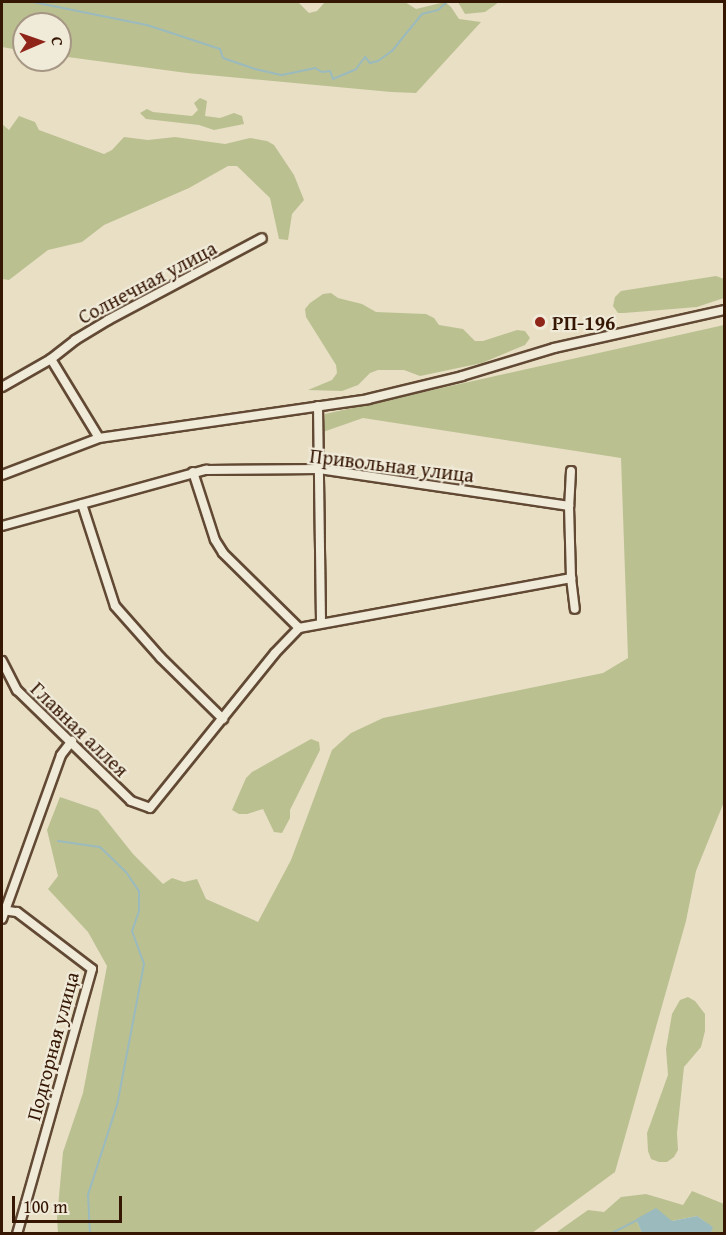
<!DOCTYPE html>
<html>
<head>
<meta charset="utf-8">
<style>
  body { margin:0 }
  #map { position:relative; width:726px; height:1235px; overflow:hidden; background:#e8dfc5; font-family:"Gentium Book Plus",serif }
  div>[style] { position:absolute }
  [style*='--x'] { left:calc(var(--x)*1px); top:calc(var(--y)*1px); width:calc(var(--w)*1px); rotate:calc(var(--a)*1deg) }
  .green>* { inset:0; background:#bbc091 }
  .water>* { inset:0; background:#9bbabe }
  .stream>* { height:2px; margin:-1px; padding:0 1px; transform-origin:1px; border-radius:1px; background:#9bbabe }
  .roads { filter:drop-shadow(2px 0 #624934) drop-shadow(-2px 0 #624934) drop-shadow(0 2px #624934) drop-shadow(0 -2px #624934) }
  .minor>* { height:8px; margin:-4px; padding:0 4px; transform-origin:4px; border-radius:4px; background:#f0ead9 }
  .dots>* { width:16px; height:16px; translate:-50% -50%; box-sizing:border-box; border:3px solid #f0ead9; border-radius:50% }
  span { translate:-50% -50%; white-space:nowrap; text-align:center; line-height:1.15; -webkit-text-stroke:4.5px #f0ead9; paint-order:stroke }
  .street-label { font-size:20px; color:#361704 }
  .poi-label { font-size:20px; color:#361704; font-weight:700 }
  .left { translate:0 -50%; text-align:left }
  .frame { position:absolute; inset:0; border:3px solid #361704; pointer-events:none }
  .north { position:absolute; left:12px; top:12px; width:60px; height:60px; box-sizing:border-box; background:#f0ead9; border:2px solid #a69684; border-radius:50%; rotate:88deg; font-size:16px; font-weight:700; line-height:24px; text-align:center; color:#361704 }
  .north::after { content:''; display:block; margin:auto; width:21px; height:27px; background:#8f2418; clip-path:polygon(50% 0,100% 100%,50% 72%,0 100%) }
  .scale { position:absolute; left:12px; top:1196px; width:110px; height:27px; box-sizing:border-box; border:3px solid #361704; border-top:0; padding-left:8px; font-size:18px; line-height:21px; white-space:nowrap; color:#361704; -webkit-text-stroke:4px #f0ead9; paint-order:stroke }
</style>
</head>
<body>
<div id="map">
  <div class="green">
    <i style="clip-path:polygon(2px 2px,298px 2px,309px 13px,317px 11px,325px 2px,405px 2px,416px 9px,445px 2px,451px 7px,459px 19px,481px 22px,416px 93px,391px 92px,187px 73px,60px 56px,60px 24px,24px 24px,24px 51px,2px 47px)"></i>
    <i style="clip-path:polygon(458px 2px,499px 2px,485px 12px,465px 14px)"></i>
    <i style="clip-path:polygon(200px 98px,207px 101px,205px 116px,220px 118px,234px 113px,242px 116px,244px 124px,214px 130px,199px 125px,146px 119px,140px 113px,147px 109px,153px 112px,192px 116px,198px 110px,194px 103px)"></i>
    <i style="clip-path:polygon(19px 116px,35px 122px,39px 130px,104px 154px,112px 150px,124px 137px,148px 140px,175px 137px,225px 144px,250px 138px,267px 141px,274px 145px,294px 175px,304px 200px,292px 214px,288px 240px,279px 239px,270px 198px,237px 166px,228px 166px,189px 188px,104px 225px,82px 242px,48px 250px,9px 280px,2px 279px,2px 124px,9px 130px)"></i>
    <i style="clip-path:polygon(716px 276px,724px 279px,724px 298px,697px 307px,624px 313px,618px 313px,613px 306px,615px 297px,621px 291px)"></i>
    <i style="clip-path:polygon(331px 293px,338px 298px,362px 304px,376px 312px,426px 314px,434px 318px,439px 325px,463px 329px,475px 341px,483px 341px,517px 330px,525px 331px,530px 338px,525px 345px,482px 363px,420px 376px,404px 370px,378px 370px,370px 373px,358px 385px,342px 391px,308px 390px,332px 380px,337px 373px,336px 365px,306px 317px,305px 309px,310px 303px,323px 294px)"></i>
    <i style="clip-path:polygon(724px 325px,724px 802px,696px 871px,686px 921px,615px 1172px,532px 1233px,58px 1233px,57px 1218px,63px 1152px,83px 1093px,107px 966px,88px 932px,48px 889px,58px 876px,47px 830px,60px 797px,98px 810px,133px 854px,163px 884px,172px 878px,184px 882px,197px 879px,206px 899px,258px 922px,291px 860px,332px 750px,351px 733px,383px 718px,603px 673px,628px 658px,621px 458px,363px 418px,323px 432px,325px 414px)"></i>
    <i style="clip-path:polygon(311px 739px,319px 742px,320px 750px,290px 810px,290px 818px,282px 833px,274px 832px,263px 809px,247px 814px,239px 814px,232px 810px,246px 778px,252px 772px)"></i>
    <i style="clip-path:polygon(688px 997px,695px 1001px,705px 1014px,705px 1031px,701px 1047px,684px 1067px,677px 1133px,678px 1150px,674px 1157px,667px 1162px,659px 1162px,651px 1159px,648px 1151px,647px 1133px,668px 1075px,666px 1049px,672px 1014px,680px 1000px)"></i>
    <i style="clip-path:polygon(692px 1191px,724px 1204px,724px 1233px,711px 1233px,712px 1227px,697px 1216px,672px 1221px,636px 1219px,642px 1233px,554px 1234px,588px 1210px,604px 1212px,621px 1197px,646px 1194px,683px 1205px)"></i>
  </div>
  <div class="water">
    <i style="clip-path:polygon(656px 1208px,672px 1221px,697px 1216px,713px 1227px,711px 1233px,642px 1233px,636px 1219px)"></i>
  </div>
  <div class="stream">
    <i style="--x:33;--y:2;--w:116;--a:11.4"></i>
    <i style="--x:147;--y:25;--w:77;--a:18.2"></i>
    <i style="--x:220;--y:49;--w:9;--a:72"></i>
    <i style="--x:223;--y:58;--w:34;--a:19"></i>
    <i style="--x:255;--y:69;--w:28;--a:13"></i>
    <i style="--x:282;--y:75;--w:34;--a:-12"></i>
    <i style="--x:315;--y:68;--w:8;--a:30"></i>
    <i style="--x:322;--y:72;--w:8;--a:-7"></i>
    <i style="--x:330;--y:71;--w:9;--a:69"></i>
    <i style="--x:333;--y:79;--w:25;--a:-23"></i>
    <i style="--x:356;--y:69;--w:15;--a:-53"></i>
    <i style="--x:365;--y:57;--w:8;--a:50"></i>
    <i style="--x:370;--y:63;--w:8;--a:-14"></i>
    <i style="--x:378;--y:61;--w:17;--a:-36"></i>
    <i style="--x:392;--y:51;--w:48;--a:-51"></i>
    <i style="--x:422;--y:14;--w:16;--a:-14"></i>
    <i style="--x:438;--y:10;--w:12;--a:-42"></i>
    <i style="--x:58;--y:841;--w:42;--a:8.1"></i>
    <i style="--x:100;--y:847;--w:36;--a:44"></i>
    <i style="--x:126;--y:872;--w:23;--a:56"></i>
    <i style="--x:139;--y:891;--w:20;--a:90"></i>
    <i style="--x:139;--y:911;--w:21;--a:109"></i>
    <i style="--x:132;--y:931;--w:35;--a:70"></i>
    <i style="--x:144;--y:964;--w:144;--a:100.8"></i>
    <i style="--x:117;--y:1105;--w:95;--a:107.9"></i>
    <i style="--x:88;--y:1195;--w:39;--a:87"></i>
    <i style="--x:610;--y:1234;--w:30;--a:-27"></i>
  </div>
  <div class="roads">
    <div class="minor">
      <i style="--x:51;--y:359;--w:92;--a:58.7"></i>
      <i style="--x:2;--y:387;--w:56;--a:-29.7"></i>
      <i style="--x:51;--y:359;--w:31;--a:-38"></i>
      <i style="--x:75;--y:340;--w:39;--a:-31"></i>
      <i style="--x:108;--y:320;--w:174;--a:-28"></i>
      <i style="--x:318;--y:406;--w:216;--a:89.2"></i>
      <i style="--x:571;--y:471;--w:35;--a:93"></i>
      <i style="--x:569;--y:506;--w:72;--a:88.4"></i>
      <i style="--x:571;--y:578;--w:31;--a:83"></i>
      <i style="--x:193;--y:472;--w:71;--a:72.1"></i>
      <i style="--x:215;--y:540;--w:15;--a:58"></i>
      <i style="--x:223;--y:553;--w:107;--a:44.6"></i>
      <i style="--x:2;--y:475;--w:104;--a:-20.9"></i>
      <i style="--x:99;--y:438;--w:272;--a:-8.2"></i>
      <i style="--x:368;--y:399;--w:97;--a:-13.7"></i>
      <i style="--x:462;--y:376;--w:96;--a:-16.9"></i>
      <i style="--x:554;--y:348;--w:174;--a:-12.6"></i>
      <i style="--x:82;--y:504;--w:107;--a:72.1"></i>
      <i style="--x:115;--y:606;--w:69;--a:48.5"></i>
      <i style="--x:161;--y:658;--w:87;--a:44.5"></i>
      <i style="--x:2;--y:526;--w:212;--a:-15.4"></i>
      <i style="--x:206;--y:470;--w:113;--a:-0.5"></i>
      <i style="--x:319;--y:469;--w:253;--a:8.4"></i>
      <i style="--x:2;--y:661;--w:33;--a:63"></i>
      <i style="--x:17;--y:690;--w:159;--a:44.2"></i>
      <i style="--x:131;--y:801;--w:20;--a:20"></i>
      <i style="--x:150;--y:808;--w:199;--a:-51.1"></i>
      <i style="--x:275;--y:653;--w:35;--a:-46"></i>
      <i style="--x:299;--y:628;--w:277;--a:-10.4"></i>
      <i style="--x:2;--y:910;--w:15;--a:8"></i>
      <i style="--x:17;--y:912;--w:94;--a:37.2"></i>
      <i style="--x:92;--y:969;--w:275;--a:105.8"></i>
      <i style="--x:2;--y:919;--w:174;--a:-70.2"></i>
      <i style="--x:61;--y:755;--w:18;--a:-52"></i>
    </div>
  </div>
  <div class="dots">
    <i style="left:540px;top:322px;background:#8f2418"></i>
  </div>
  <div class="street-label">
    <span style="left:147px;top:282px;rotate:-28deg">Солнечная улица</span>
    <span style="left:392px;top:465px;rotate:7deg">Привольная улица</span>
    <span style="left:80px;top:729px;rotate:44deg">Главная аллея</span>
    <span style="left:52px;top:1046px;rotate:-75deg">Подгорная улица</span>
  </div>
  <div class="poi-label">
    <span class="left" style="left:552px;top:322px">РП-196</span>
  </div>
  <div class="frame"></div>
  <div class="north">С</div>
  <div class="scale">100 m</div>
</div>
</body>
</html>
